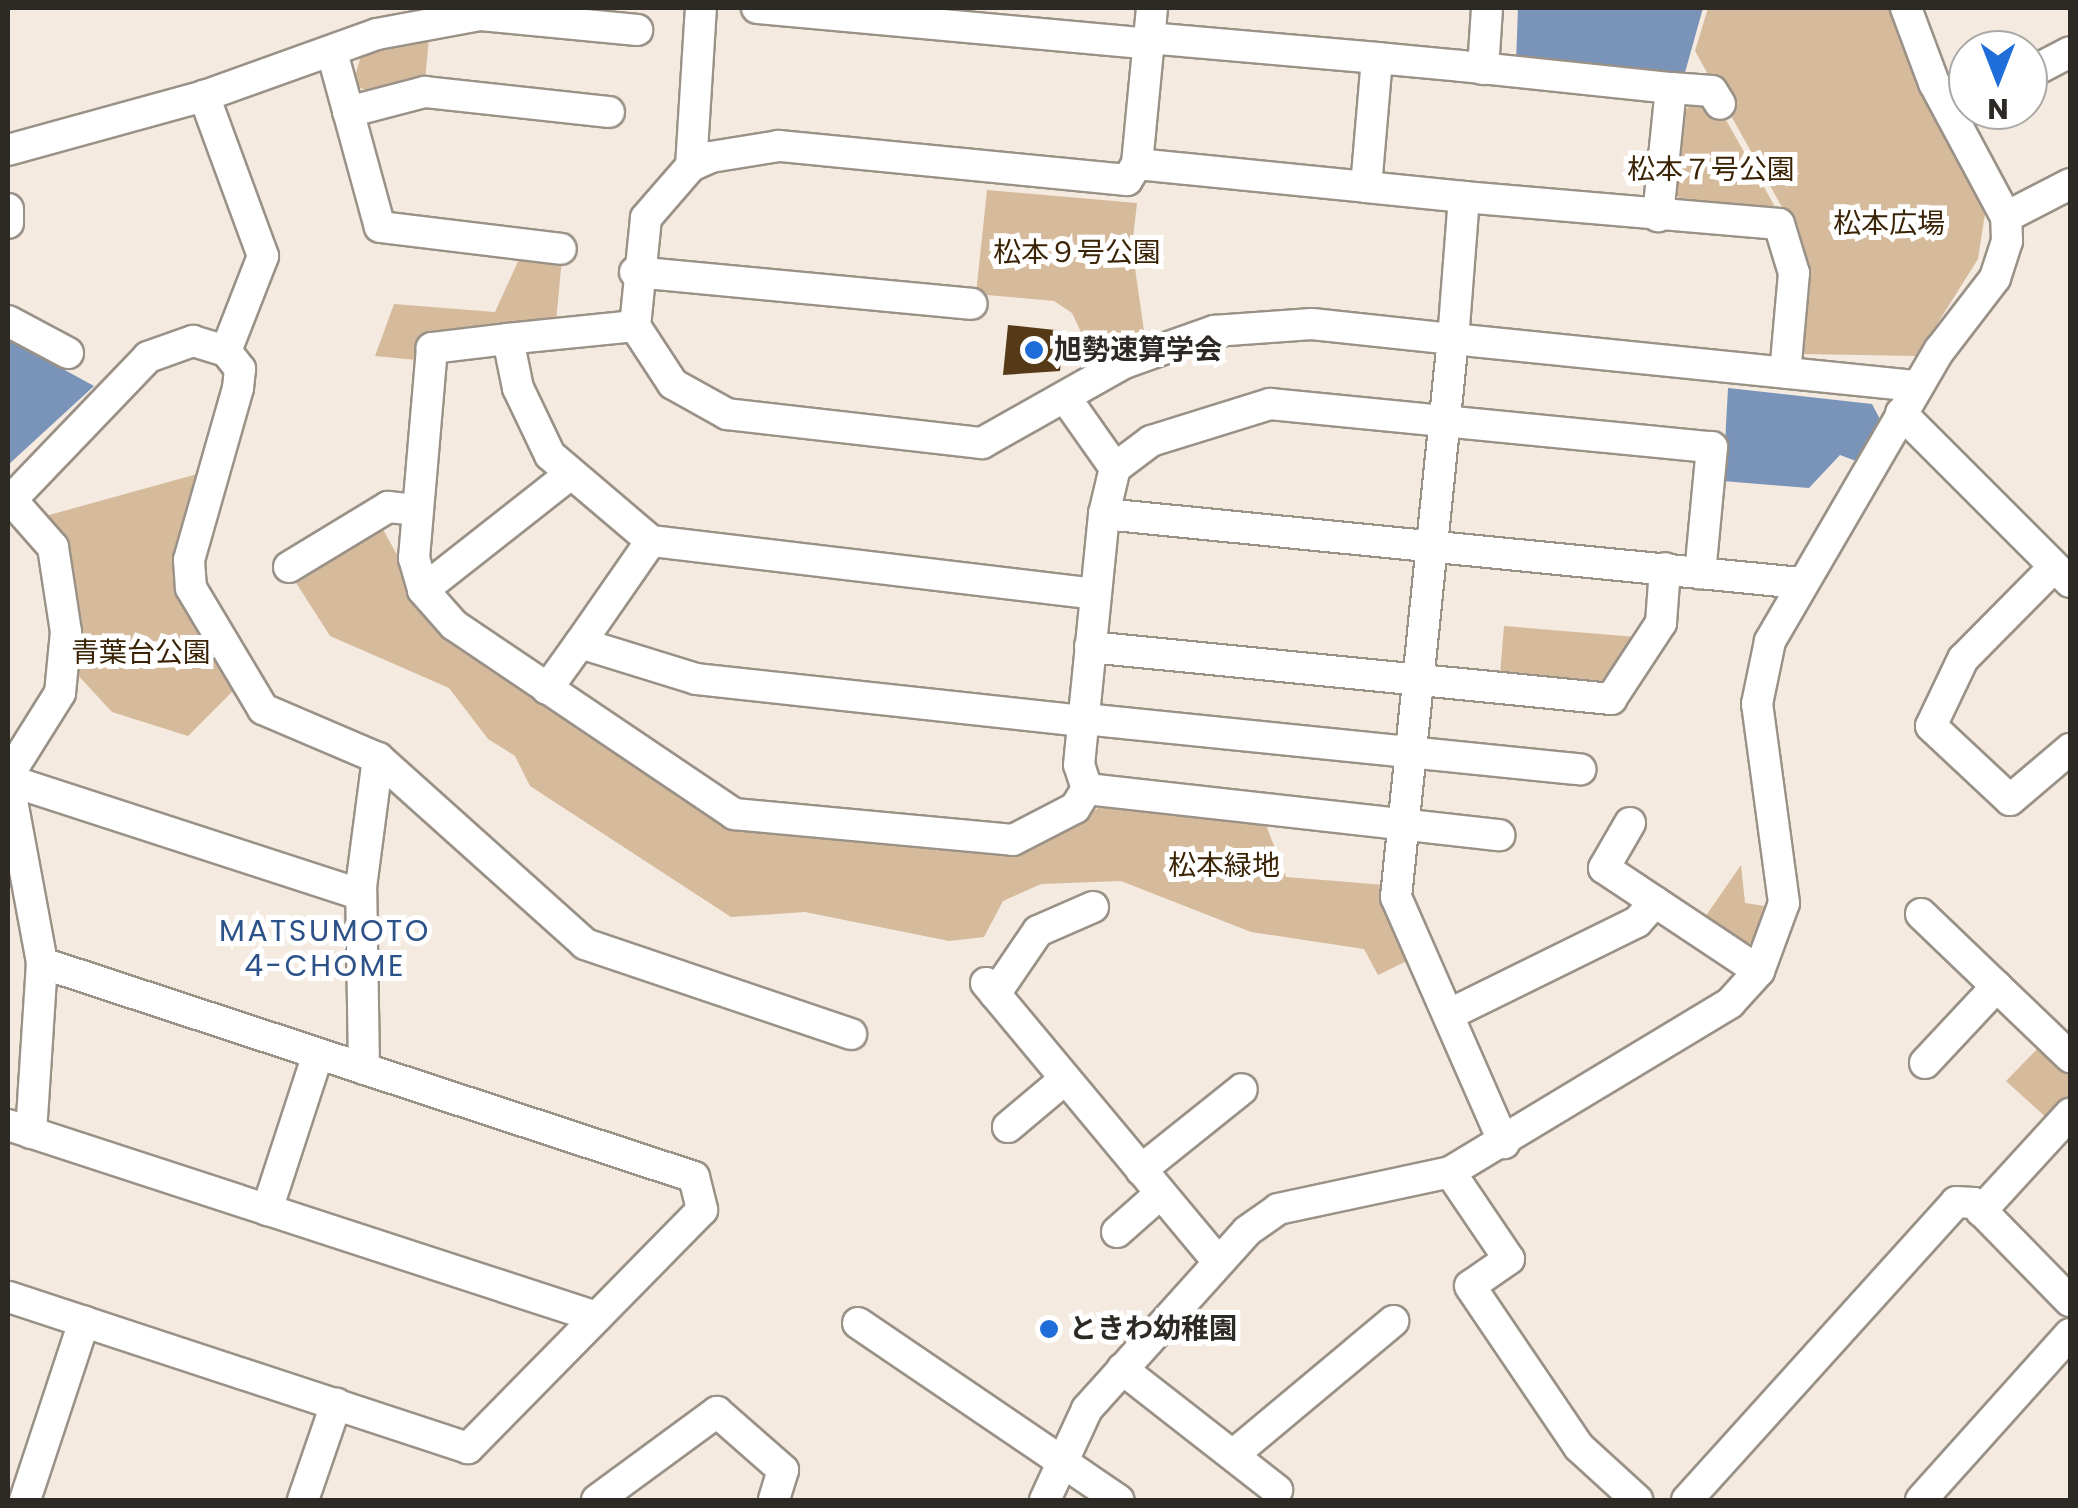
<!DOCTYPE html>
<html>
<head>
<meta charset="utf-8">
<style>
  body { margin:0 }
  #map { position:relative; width:2078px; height:1508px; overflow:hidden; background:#f4eadf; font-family:Poppins,"Noto Sans JP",sans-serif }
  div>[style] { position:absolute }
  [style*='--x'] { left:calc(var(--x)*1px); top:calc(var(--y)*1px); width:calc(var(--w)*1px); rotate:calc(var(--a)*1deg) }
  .green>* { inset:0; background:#d6ba9c }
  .water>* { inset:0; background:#7a93b8 }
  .building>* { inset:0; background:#563a18 }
  .roads { filter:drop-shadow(2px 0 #9a9187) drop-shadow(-2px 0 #9a9187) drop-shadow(0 2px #9a9187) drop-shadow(0 -2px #9a9187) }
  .minor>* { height:30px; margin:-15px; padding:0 15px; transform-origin:15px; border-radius:15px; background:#fff }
  .dots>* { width:28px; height:28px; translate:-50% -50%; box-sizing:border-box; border:5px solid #fff; border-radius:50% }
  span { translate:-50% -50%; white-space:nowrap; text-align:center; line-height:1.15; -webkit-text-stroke:10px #fff; paint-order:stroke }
  .park-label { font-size:28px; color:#3b2405 }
  .poi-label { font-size:28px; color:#2d2925; font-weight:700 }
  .left { translate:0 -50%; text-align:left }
  .neighbourhood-label { font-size:30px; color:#2d5289; letter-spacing:2.5px }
  .frame { position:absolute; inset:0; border:10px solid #2d2925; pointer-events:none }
  .north { position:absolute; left:1948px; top:30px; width:100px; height:100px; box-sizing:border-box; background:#fff; border:2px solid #aba9a8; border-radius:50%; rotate:180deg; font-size:28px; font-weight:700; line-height:40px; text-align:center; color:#2d2925 }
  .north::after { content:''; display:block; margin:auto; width:35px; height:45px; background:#1e6dd8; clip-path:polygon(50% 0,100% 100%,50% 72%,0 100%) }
</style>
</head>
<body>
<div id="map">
  <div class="green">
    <i style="clip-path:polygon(1708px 8px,1889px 8px,1986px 207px,1978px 259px,1917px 356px,1802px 354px,1797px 234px,1695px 51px)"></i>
    <i style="clip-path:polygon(429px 38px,425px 81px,371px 93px,353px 84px,361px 55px)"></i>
    <i style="clip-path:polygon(1694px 103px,1717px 104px,1774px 205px,1767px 213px,1686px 206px,1672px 190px,1679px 115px)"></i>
    <i style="clip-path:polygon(987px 190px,1137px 203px,1132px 247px,1144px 331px,1092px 356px,1072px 313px,1054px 301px,976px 294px)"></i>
    <i style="clip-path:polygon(520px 257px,562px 259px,556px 321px,419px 338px,417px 360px,375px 356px,394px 304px,495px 312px)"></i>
    <i style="clip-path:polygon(201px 473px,175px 564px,234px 690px,188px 736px,112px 712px,74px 671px,42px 517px)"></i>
    <i style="clip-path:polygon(379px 522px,441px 635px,732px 825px,1028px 847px,1109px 802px,1263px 817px,1286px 877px,1385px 885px,1413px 958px,1378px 975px,1364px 949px,1251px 932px,1121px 881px,1041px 884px,1003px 901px,984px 937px,949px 941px,805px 912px,731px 917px,530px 786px,515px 756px,488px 739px,449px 688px,330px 636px,293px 578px)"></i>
    <i style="clip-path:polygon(1504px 626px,1636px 637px,1599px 684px,1500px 675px)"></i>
    <i style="clip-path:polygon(1741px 865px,1745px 903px,1771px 907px,1759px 941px,1740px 945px,1703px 920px)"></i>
    <i style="clip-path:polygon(2041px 1045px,2070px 1072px,2070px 1099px,2049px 1120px,2006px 1081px)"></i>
  </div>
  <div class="water">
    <i style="clip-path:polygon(1518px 8px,1703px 8px,1684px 76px,1516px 62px)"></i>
    <i style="clip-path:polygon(8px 339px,94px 386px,8px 465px)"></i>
    <i style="clip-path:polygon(1728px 388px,1872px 404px,1881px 421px,1856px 461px,1840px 455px,1809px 488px,1723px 481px)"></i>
  </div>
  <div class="building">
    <i style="clip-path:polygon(1008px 325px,1064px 331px,1060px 371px,1003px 375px)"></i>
  </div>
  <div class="roads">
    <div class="minor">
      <i style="--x:757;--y:8;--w:394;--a:5.2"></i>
      <i style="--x:1152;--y:8;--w:157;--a:95.5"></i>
      <i style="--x:1137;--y:164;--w:230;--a:5.7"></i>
      <i style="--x:1366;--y:187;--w:129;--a:-85.1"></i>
      <i style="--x:1377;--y:58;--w:84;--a:5.4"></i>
      <i style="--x:1461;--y:66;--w:211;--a:6"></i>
      <i style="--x:1671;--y:88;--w:129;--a:95.8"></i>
      <i style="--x:1149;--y:38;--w:229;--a:5"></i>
      <i style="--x:332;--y:52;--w:181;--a:74.7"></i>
      <i style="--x:380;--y:227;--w:182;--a:6.9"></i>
      <i style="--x:1483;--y:69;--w:61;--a:-86.2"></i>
      <i style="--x:2028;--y:74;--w:47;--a:-27.6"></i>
      <i style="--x:1671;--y:88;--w:41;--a:4.2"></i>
      <i style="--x:1712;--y:91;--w:15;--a:58"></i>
      <i style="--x:348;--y:112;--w:80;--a:-14.6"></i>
      <i style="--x:425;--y:92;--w:185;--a:6.2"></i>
      <i style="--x:8;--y:150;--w:203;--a:-15.4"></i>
      <i style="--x:1137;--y:164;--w:19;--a:122"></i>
      <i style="--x:1127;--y:180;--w:350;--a:-174.4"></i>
      <i style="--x:779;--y:146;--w:69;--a:170.8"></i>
      <i style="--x:711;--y:157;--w:22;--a:156"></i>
      <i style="--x:691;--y:166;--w:69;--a:130.9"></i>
      <i style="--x:646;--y:218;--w:109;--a:95.8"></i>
      <i style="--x:635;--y:326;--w:69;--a:56.8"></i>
      <i style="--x:673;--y:384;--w:62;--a:29.1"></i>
      <i style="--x:727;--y:414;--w:257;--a:6.5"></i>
      <i style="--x:982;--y:443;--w:163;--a:-29.4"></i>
      <i style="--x:1124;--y:363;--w:96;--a:-19.6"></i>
      <i style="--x:1214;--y:331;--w:98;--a:-4.1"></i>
      <i style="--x:1312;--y:324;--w:142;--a:6.1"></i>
      <i style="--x:1453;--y:339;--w:561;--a:95.83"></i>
      <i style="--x:1396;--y:897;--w:269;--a:66.3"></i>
      <i style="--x:691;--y:166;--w:158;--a:-86.4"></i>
      <i style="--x:1366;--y:187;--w:99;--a:5.8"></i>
      <i style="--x:1464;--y:197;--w:142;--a:94.4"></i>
      <i style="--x:1453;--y:339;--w:466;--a:5.8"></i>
      <i style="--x:1464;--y:197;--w:316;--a:4.9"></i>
      <i style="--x:1779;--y:224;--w:51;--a:73"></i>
      <i style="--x:1794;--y:273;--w:100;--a:95.1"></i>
      <i style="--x:8;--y:209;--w:14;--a:90"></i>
      <i style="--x:2006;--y:217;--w:72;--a:-27.3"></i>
      <i style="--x:635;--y:272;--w:338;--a:5.4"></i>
      <i style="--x:8;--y:321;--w:68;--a:28.1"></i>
      <i style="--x:635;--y:326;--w:128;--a:174.2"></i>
      <i style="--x:508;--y:339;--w:50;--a:78.5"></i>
      <i style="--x:518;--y:388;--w:74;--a:64.5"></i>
      <i style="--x:550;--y:455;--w:133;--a:40.4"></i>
      <i style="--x:651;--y:541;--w:447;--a:6.8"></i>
      <i style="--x:508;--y:339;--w:77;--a:173.2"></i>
      <i style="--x:432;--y:348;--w:211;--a:94.9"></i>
      <i style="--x:414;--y:558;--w:33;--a:74"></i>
      <i style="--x:423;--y:590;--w:47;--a:48.5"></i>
      <i style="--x:454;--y:625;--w:338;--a:34"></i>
      <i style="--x:734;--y:814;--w:280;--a:5.3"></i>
      <i style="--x:1013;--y:840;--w:70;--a:-27.3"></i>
      <i style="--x:1075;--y:808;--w:22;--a:-58"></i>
      <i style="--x:1087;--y:789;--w:415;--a:6.4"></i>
      <i style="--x:226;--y:351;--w:102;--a:-68.7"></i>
      <i style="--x:263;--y:256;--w:171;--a:-110.2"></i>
      <i style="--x:204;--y:96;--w:184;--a:-19.7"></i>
      <i style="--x:377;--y:34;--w:106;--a:-10.4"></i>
      <i style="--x:481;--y:15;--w:157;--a:5.5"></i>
      <i style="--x:1067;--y:400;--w:83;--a:54.8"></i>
      <i style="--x:1901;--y:413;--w:239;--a:45"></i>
      <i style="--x:8;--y:496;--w:68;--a:48.6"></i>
      <i style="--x:53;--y:547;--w:86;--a:81.3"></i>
      <i style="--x:66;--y:632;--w:61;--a:95.6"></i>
      <i style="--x:60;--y:693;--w:98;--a:122.1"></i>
      <i style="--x:11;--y:500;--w:198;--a:-46.2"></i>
      <i style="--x:148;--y:357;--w:48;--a:-19.6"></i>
      <i style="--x:193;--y:341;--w:34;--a:17"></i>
      <i style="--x:226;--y:351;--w:23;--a:52"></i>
      <i style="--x:240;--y:369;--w:19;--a:96"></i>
      <i style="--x:238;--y:388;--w:179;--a:105.9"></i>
      <i style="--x:189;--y:560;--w:28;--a:86"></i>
      <i style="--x:191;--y:588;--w:141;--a:59.2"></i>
      <i style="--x:263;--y:709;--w:125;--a:23.1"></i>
      <i style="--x:378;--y:758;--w:278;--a:41.9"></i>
      <i style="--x:585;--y:944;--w:281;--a:18.7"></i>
      <i style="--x:1104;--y:514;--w:699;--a:5.66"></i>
      <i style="--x:651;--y:541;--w:124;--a:124.8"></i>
      <i style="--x:580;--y:643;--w:121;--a:17.2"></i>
      <i style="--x:696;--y:679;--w:390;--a:6.2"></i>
      <i style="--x:289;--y:567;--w:116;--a:-31.2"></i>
      <i style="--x:388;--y:507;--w:28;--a:6"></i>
      <i style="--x:2054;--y:567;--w:129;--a:134.7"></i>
      <i style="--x:1963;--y:659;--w:74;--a:115.5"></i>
      <i style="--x:1931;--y:726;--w:108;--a:43.1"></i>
      <i style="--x:2010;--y:800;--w:79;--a:-40.4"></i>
      <i style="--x:423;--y:590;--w:184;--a:-38.2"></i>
      <i style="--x:1090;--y:647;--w:524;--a:5.7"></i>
      <i style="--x:1611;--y:699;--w:91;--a:-56.7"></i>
      <i style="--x:1661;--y:623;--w:55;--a:-85.8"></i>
      <i style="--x:547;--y:689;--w:57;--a:-54.3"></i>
      <i style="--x:1084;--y:719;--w:499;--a:5.8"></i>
      <i style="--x:8;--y:779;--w:187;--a:79.5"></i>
      <i style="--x:42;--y:963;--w:686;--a:18.17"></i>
      <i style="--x:694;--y:1177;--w:34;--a:76"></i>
      <i style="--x:702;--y:1210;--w:334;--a:134.5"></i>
      <i style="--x:468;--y:1448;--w:484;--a:-161.8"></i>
      <i style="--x:8;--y:780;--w:371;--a:18"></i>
      <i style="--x:1087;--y:789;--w:25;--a:-108"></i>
      <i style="--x:1079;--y:765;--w:252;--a:-84.3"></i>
      <i style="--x:1104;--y:514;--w:47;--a:-76.6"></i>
      <i style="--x:1115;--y:468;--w:45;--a:-36.9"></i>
      <i style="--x:1151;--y:441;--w:125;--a:-17.3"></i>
      <i style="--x:1270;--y:404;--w:444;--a:5.6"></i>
      <i style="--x:1712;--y:447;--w:127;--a:95.4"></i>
      <i style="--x:1630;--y:823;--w:52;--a:120"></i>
      <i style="--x:1604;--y:868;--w:186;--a:33.6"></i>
      <i style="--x:1921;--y:914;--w:207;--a:43.8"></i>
      <i style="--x:986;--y:983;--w:359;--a:50.2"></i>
      <i style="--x:995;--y:994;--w:76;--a:-55.7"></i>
      <i style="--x:1038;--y:931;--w:60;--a:-23.6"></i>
      <i style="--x:1452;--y:1013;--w:206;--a:-26.2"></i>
      <i style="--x:1637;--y:922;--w:27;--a:-48"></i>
      <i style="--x:1925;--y:1063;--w:105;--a:-46.9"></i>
      <i style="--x:364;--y:1069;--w:182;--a:-90.9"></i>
      <i style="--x:361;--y:887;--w:130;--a:-82.5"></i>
      <i style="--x:8;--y:1125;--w:619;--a:18.08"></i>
      <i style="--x:1008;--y:1127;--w:75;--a:-40.1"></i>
      <i style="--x:31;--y:1133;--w:170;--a:-86.3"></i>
      <i style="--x:1141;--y:1170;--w:129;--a:-38.7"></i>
      <i style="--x:1450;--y:1172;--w:105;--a:55.9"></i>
      <i style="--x:1509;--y:1259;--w:47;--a:145.3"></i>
      <i style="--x:1470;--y:1286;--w:194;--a:55.9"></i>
      <i style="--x:1579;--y:1447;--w:79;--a:42.4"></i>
      <i style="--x:267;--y:1210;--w:164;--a:-71.9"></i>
      <i style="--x:1981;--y:1211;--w:132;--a:-47.5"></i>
      <i style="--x:1117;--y:1232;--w:57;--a:-41.5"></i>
      <i style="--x:858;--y:1323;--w:315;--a:34.2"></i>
      <i style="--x:1122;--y:1369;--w:197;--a:38"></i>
      <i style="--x:1233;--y:1455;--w:209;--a:-39.9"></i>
      <i style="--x:25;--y:1500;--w:188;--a:-71.7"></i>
      <i style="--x:303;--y:1500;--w:102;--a:-71"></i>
      <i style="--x:597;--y:1500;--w:149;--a:-36.3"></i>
      <i style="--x:717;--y:1412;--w:88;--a:41.3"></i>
      <i style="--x:783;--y:1470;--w:31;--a:107"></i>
      <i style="--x:1045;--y:1500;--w:100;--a:-65.2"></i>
      <i style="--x:1087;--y:1409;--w:239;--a:-48"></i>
      <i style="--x:1247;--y:1231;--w:38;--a:-35"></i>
      <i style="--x:1278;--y:1209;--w:176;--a:-12.1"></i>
      <i style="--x:1450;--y:1172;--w:327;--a:-31.1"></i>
      <i style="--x:1730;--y:1003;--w:43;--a:-47.8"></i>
      <i style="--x:1759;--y:971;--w:72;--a:-69.8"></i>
      <i style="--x:1784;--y:903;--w:201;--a:-97.7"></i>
      <i style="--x:1757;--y:704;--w:64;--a:-78.3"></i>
      <i style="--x:1770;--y:641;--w:336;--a:-59.8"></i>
      <i style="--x:1939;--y:351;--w:92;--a:-52.5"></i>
      <i style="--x:1995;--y:278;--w:39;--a:-72"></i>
      <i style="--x:2007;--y:241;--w:24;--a:-92"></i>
      <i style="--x:2006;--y:217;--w:152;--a:-118.2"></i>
      <i style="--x:1934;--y:83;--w:80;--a:-110.5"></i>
      <i style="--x:1687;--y:1500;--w:401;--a:-47.9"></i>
      <i style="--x:1956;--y:1202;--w:18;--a:3"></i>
      <i style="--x:1974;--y:1203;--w:137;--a:45.6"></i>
      <i style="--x:1921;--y:1500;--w:223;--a:-48.1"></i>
    </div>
  </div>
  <div class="dots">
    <i style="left:1034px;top:350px;background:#1e6dd8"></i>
    <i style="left:1049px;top:1329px;background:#1e6dd8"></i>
  </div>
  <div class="park-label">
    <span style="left:1711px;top:170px">松本７号公園</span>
    <span style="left:1889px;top:224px">松本広場</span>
    <span style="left:1077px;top:253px">松本９号公園</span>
    <span style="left:141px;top:653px">青葉台公園</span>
    <span style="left:1224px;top:866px">松本緑地</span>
  </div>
  <div class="poi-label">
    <span class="left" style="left:1054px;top:350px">旭勢速算学会</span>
    <span class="left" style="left:1069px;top:1329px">ときわ幼稚園</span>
  </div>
  <div class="neighbourhood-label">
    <span style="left:325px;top:948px">MATSUMOTO<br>4-CHOME</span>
  </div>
  <div class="frame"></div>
  <div class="north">N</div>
</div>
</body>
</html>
